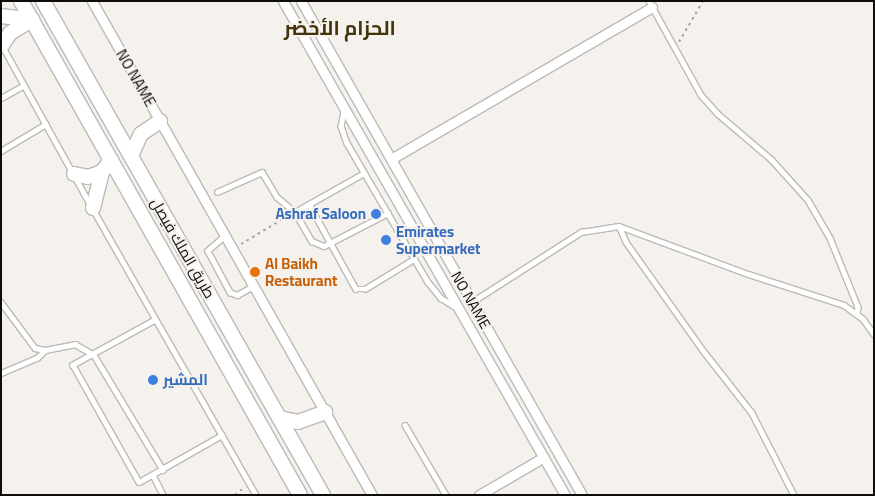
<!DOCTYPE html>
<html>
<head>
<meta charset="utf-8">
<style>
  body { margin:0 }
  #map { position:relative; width:875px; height:496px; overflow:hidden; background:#f5f2ee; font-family:Georgia,Cairo,serif }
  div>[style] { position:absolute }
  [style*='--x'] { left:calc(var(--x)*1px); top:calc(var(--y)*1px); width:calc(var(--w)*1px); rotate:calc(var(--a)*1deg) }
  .path>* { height:2px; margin-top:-1px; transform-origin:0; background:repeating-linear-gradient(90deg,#a7a4a1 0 2.5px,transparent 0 6.5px) }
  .roads { filter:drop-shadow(1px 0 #bdbab6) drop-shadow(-1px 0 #bdbab6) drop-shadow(0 1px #bdbab6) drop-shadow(0 -1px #bdbab6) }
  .service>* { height:4.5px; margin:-2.25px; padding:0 2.25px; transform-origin:2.25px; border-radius:2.25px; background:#fff }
  .minor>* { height:9px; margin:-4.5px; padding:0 4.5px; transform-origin:4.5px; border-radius:4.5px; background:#fff }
  .primary>* { height:14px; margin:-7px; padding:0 7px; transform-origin:7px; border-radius:7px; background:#fff }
  .dots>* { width:14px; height:14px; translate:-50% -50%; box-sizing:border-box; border:2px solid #f5f2ee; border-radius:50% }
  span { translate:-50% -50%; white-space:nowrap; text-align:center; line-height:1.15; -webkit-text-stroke:4px #f5f2ee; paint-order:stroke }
  .street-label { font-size:15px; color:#0e0d0c }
  .shop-label { font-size:15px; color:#366cbe; font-weight:700 }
  .right { translate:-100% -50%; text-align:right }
  .left { translate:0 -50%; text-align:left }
  .food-label { font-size:15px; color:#c56008; font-weight:700 }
  .district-label { font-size:20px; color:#44340b; font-weight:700 }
  .frame { position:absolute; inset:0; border:2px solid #0e0d0c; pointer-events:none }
</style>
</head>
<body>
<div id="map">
  <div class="path">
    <i style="--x:679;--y:42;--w:48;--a:-59.7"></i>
    <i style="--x:241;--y:244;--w:55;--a:-30.8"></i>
    <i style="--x:235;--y:495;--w:13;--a:-39"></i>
  </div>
  <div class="roads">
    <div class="service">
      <i style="--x:649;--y:1;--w:107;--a:61"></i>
      <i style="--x:701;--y:95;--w:25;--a:48"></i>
      <i style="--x:718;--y:114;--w:70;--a:40.3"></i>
      <i style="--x:771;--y:159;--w:55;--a:47.9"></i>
      <i style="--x:808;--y:200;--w:44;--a:59.9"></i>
      <i style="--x:830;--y:238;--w:74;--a:67.9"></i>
      <i style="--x:858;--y:307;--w:7;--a:98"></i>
      <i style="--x:3;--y:47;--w:179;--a:61"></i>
      <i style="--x:1;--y:98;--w:26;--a:-29"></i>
      <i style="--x:344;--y:111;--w:15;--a:101"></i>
      <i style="--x:341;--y:126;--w:18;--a:71"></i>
      <i style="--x:347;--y:143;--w:161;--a:59.8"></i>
      <i style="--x:428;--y:282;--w:21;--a:51"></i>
      <i style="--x:441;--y:298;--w:19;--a:32"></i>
      <i style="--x:1;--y:151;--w:52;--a:-31"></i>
      <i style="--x:217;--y:192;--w:49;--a:-24"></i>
      <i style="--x:262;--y:172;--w:29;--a:59"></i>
      <i style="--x:277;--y:197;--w:23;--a:40"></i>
      <i style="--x:295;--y:212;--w:34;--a:60"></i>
      <i style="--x:312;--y:241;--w:13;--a:23"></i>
      <i style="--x:324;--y:246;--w:72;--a:-27.3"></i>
      <i style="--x:309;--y:204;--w:97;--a:61.1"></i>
      <i style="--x:356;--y:289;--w:9;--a:0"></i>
      <i style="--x:365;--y:289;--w:57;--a:-31.5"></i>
      <i style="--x:94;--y:211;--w:327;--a:60.3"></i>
      <i style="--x:295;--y:212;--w:79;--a:-29.5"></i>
      <i style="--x:619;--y:226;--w:17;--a:66"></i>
      <i style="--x:626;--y:242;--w:136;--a:54.6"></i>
      <i style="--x:705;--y:353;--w:76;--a:51.9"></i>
      <i style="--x:752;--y:413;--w:92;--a:62.9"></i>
      <i style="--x:225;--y:236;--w:23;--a:139"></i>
      <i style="--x:208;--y:251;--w:47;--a:61.8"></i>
      <i style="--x:230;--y:292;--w:8;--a:23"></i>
      <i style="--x:237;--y:295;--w:18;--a:-29"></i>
      <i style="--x:1;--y:302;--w:57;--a:53.5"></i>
      <i style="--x:35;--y:348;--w:10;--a:11"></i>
      <i style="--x:45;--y:350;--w:31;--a:-11"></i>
      <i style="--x:75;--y:344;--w:22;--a:30"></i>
      <i style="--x:94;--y:355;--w:134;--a:59"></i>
      <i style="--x:472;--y:302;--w:130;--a:-32.7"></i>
      <i style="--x:581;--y:232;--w:38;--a:-9"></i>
      <i style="--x:619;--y:226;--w:138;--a:20.4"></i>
      <i style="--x:748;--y:274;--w:101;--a:17.9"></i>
      <i style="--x:844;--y:305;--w:24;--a:36"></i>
      <i style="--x:863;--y:319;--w:19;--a:54"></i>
      <i style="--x:155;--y:320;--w:94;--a:151.2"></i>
      <i style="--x:73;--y:365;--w:134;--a:60.6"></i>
      <i style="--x:139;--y:482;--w:95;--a:-29.5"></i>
      <i style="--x:1;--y:373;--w:39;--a:-23"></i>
      <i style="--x:37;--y:358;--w:11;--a:-45"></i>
      <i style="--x:405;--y:425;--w:81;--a:59.6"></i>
      <i style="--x:153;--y:475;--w:22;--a:63"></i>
    </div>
    <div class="minor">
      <i style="--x:92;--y:1;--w:568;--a:60.46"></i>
      <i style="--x:283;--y:1;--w:569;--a:60.28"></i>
      <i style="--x:301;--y:1;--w:568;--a:60.37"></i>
      <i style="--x:391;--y:159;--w:302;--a:-30.2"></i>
      <i style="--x:479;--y:495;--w:75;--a:-30.3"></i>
    </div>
    <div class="primary">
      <i style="--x:21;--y:1;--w:567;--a:60.54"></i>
      <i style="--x:43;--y:1;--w:568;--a:60.46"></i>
      <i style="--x:1;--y:16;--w:31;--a:7"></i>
      <i style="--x:2;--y:45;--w:14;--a:-56"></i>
      <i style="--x:10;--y:33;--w:26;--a:-31"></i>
      <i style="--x:131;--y:156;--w:24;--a:-66"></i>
      <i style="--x:141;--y:134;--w:23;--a:-34"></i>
      <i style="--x:74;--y:174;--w:14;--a:12"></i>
      <i style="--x:88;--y:177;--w:15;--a:-20"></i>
      <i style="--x:93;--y:208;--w:37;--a:-76"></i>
      <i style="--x:102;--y:172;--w:15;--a:-53"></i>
      <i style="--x:279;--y:418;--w:19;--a:12"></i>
      <i style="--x:298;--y:422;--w:29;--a:-20"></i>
    </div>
  </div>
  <div class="dots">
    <i style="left:376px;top:214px;background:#3f7fe0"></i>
    <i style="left:386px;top:240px;background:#3f7fe0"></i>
    <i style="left:255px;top:272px;background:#e8710a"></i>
    <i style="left:153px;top:380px;background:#3f7fe0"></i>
  </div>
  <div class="street-label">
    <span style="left:136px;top:78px;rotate:60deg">NO NAME</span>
    <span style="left:183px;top:248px;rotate:60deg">طريق الملك فيصل</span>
    <span style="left:471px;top:300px;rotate:60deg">NO NAME</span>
  </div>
  <div class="shop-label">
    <span class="right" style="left:366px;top:214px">Ashraf Saloon</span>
    <span class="left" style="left:396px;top:240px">Emirates<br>Supermarket</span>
    <span class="left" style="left:163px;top:380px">المشير</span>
  </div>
  <div class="food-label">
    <span class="left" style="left:265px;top:272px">Al Baikh<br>Restaurant</span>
  </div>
  <div class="district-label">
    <span style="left:340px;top:27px">الحزام الأخضر</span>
  </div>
  <div class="frame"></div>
</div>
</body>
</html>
